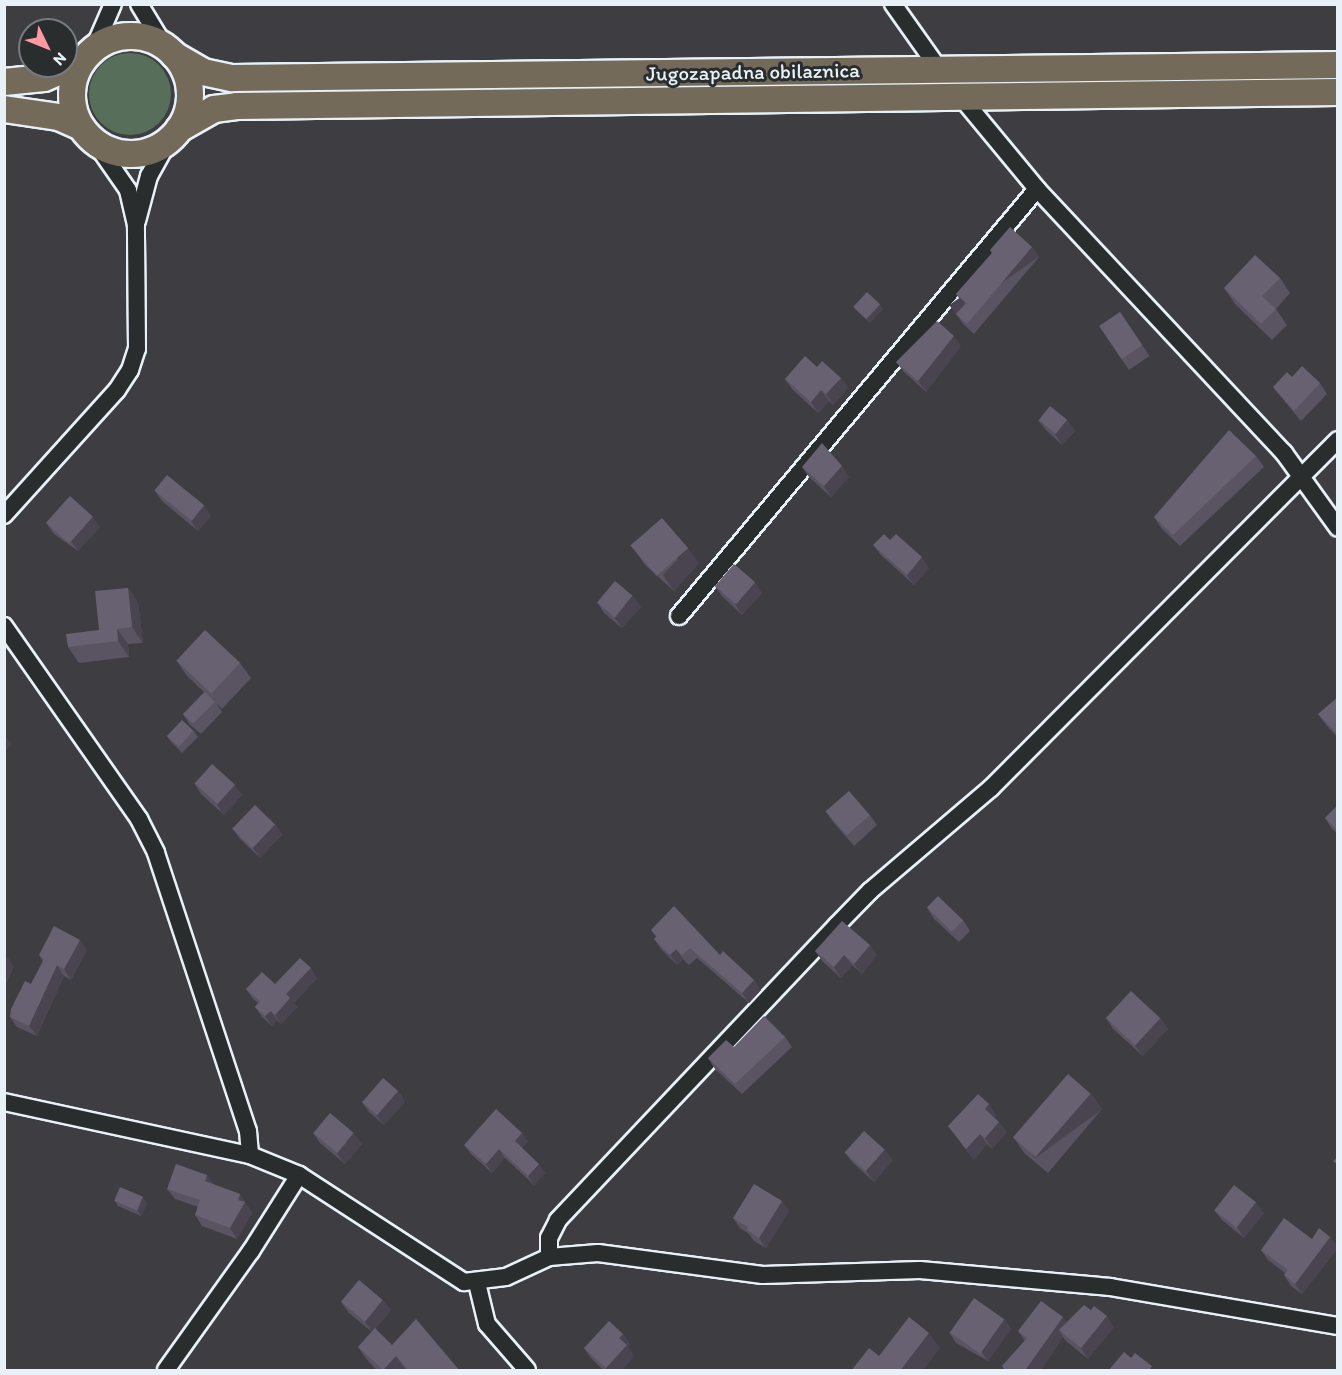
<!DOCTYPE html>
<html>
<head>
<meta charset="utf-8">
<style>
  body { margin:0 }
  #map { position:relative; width:1342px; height:1375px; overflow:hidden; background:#3d3d42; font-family:Itim,sans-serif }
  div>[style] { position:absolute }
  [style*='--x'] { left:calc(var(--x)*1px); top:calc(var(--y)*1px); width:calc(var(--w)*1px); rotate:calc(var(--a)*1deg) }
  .green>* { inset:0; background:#576e5a }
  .round { border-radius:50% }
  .roads { filter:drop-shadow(2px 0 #e8f1f8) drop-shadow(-2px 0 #e8f1f8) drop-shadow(0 2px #e8f1f8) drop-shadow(0 -2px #e8f1f8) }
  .street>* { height:16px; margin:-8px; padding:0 8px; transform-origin:8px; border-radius:8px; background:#2a2d2e }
  .primary>* { height:26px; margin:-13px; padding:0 13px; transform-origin:13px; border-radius:13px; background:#746a5a }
  .primary>.ring { margin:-13px; padding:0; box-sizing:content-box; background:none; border:26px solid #746a5a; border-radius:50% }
  .wall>* { inset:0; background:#595362; transform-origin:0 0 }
  .shaded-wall>* { inset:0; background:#494450; transform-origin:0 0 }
  .building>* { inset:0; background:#686172; transform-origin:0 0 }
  span { translate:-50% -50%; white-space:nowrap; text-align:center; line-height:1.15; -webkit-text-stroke:6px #2a2d2e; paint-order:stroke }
  .street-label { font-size:21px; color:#e8f1f8 }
  .frame { position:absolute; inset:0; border:6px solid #e8f1f8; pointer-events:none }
  .north { position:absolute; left:18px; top:18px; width:60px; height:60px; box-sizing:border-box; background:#2a2d2e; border:2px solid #767b7f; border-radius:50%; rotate:133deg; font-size:16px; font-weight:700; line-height:24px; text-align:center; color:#e8f1f8 }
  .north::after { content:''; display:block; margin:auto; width:21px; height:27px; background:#ff9aa2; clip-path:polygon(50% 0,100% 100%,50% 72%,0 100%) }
</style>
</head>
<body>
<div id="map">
  <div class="green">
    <i class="round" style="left:89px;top:53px;width:82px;height:82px"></i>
    <i style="clip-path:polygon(1338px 75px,1337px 83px,230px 97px,232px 87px)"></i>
  </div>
  <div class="roads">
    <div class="street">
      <i style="--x:139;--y:4;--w:50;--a:58.8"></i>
      <i style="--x:893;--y:4;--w:80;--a:54.7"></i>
      <i style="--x:93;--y:50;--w:50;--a:-66.5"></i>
      <i style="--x:961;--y:97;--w:119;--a:50.4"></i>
      <i style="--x:1037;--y:189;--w:362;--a:46.9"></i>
      <i style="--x:1284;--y:453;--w:92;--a:54.2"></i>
      <i style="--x:137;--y:221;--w:47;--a:-75.1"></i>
      <i style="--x:149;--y:176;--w:41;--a:-60.9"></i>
      <i style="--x:4;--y:515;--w:169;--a:-47.9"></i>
      <i style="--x:117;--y:390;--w:24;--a:-57"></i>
      <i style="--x:130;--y:370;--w:22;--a:-72"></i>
      <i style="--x:137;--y:349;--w:124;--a:-90.5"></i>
      <i style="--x:136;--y:225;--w:36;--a:-103"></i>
      <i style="--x:128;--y:190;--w:60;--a:-124.8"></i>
      <i style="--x:679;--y:616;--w:557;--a:-50.02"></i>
      <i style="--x:4;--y:626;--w:236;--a:55"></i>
      <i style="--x:139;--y:819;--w:38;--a:63"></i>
      <i style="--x:156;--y:853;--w:293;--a:71.7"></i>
      <i style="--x:248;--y:1131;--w:24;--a:85"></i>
      <i style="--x:4;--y:1102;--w:252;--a:12.2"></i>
      <i style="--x:250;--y:1155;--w:53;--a:22.2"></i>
      <i style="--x:299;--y:1175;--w:197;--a:33"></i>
      <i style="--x:464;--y:1282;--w:42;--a:-6.8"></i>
      <i style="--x:506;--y:1277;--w:47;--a:-24.9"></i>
      <i style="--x:549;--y:1257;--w:49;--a:-4.7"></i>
      <i style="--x:598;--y:1253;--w:166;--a:7.6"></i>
      <i style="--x:763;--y:1275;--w:157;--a:-1.8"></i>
      <i style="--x:920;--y:1270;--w:191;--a:5.1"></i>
      <i style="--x:1110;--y:1287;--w:231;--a:9.7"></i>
      <i style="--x:549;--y:1257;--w:19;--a:-90"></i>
      <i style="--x:549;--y:1238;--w:20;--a:-63"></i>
      <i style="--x:558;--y:1220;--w:405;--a:-46.6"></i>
      <i style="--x:836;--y:926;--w:49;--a:-45.8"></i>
      <i style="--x:870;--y:891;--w:159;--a:-40.4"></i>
      <i style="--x:991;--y:788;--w:491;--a:-45.1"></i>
      <i style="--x:477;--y:1283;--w:42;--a:76.3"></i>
      <i style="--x:487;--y:1324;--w:61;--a:49"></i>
      <i style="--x:166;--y:1370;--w:146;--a:-54.5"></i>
      <i style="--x:251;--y:1251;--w:90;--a:-57.7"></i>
    </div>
    <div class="primary">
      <i class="ring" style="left:72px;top:36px;width:92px;height:92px"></i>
      <i style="--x:174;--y:55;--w:34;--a:30"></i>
      <i style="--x:203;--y:72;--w:30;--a:12"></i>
      <i style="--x:232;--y:78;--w:1106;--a:-0.67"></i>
      <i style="--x:4;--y:82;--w:40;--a:-5.7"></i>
      <i style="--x:44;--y:78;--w:41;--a:-22.8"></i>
      <i style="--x:4;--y:109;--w:56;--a:8.3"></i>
      <i style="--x:59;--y:117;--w:24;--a:24"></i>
      <i style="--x:179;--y:129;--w:40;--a:-29.7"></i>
      <i style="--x:214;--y:109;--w:23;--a:-7"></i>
      <i style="--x:237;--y:106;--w:1101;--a:-0.73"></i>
    </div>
  </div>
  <div class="wall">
    <i style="clip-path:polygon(1032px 247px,1039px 257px,974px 334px,963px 324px,956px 314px,964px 305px,956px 294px,992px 253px,990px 250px)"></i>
    <i style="clip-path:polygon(1280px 278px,1290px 293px,1276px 309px,1287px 325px,1272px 340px,1235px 304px,1224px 288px)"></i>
    <i style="clip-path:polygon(853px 306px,883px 309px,870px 323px,857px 311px)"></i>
    <i style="left:1120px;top:312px;width:53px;height:25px;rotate:56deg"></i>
    <i style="clip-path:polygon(961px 346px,926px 392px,904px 372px,896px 362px)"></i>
    <i style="clip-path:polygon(817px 367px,841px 378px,848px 388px,833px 405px,829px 401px,818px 413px,792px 389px,785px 379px)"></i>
    <i style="clip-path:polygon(1292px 377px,1320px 383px,1327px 394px,1301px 421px,1281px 397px,1273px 387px)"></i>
    <i style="clip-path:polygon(1038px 420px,1067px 420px,1075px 431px,1062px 445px,1046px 430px)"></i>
    <i style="clip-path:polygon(1256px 456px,1264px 467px,1180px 546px,1161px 528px,1154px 517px)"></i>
    <i style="clip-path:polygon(802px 467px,849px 477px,831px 497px,809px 477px)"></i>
    <i style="clip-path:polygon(155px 491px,211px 516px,198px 531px,162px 501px)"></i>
    <i style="clip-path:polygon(46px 523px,100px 527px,78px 551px,54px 534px)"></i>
    <i style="clip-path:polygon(873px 545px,929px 568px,914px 585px,881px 555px)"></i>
    <i style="clip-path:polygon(634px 549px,699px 563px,674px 591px,645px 565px)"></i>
    <i style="clip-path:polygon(714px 585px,762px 593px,742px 615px,722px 596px)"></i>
    <i style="clip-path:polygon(128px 588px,138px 603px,143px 643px,128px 644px,129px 657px,79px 663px,68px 647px,99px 630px)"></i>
    <i style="clip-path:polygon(597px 602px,641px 607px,622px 628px,604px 613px)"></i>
    <i style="clip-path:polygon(176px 660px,240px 663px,251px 678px,222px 709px,216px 703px,222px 712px,201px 734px,190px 725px,183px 714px,204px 692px,187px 676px)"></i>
    <i style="clip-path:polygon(1338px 697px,1338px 738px,1326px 725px,1318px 714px)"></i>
    <i style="clip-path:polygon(194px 731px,198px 737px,182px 753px,170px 741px,167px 736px)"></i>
    <i style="clip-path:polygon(194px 783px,242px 795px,224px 815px,201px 794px)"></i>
    <i style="clip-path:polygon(1338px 805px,1338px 834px,1332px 829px,1325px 818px)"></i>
    <i style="clip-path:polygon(826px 812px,870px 815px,877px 825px,854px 846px,833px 822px)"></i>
    <i style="clip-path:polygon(233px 829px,283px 834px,260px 858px,240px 839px)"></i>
    <i style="clip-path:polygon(927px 908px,963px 920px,970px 931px,959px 942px,934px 919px)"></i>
    <i style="clip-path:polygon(651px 930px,720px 955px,761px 990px,749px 1003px,697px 958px,689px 965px,683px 959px,677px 965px,661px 949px,654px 939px,656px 937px)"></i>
    <i style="clip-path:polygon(80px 940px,87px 950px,71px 980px,64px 976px,37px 1036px,17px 1027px,10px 1017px,31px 984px,43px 962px,39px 955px)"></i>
    <i style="clip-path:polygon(870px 945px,877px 955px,862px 974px,852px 965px,841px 978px,823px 962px,815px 951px)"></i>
    <i style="clip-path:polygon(317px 978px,294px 1003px,297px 1007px,281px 1024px,277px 1020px,272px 1026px,262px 1017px,255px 1007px,258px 1003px,253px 999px,246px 989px)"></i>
    <i style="clip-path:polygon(1106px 1018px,1160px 1018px,1168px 1029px,1143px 1056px,1113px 1029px)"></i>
    <i style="clip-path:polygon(785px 1037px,792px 1047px,742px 1094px,715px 1069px,708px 1058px,734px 1047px)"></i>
    <i style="clip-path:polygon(398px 1091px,405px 1102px,384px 1125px,369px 1112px,362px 1102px)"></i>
    <i style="clip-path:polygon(1091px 1094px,1102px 1109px,1048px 1173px,1024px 1153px,1014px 1138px)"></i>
    <i style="clip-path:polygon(996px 1115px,994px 1117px,1007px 1132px,992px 1149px,987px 1144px,974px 1160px,948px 1126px)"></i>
    <i style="clip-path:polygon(313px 1133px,362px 1144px,345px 1164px,320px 1143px)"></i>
    <i style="clip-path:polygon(528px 1141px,522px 1148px,545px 1173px,534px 1185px,505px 1158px,492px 1173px,471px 1154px,464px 1145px)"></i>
    <i style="clip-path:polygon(845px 1153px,893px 1160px,874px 1182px,853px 1163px)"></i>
    <i style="clip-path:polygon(207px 1175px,214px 1185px,240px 1194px,252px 1213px,237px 1239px,202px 1226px,195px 1215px,198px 1207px,175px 1199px,167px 1189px)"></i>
    <i style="clip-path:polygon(115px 1201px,147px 1203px,141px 1216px,118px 1206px)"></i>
    <i style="clip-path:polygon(782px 1201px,789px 1211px,766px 1248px,754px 1241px,749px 1234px,740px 1228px,733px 1218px)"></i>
    <i style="clip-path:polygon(1214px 1210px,1264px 1213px,1244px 1238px,1222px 1220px)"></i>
    <i style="clip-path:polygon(1330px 1237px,1338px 1248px,1302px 1294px,1291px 1286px,1284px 1275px,1285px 1273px,1268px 1260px,1261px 1250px,1312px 1239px)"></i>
    <i style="clip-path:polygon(341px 1302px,391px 1310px,375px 1329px,392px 1345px,460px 1371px,378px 1371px,368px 1361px,358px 1347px,372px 1332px,349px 1313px)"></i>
    <i style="clip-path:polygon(1004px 1319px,1011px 1329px,988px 1361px,956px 1343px,949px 1332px)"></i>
    <i style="clip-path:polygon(1066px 1323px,1114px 1327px,1088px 1359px,1066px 1341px,1063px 1337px,1040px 1371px,1005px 1371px,1002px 1366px,1025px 1341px,1018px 1331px)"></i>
    <i style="clip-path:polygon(623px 1334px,630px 1344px,628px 1347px,634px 1356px,621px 1371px,604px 1371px,591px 1358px,584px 1348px)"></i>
  </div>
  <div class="shaded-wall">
    <i style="left:1032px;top:247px;width:12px;height:101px;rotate:55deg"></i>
    <i style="clip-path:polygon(880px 304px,883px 309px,870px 323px,866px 318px)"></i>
    <i style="clip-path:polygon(954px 336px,961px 346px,926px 392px,918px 381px)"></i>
    <i style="clip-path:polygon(841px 378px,848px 388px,833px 405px,826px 394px)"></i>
    <i style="clip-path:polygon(821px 390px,829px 401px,818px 413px,811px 402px)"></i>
    <i style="clip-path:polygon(1067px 420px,1075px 431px,1062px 445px,1055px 434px)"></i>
    <i style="clip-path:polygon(842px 466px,849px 477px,831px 497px,824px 486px)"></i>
    <i style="clip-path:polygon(204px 505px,211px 516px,198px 531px,191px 521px)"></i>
    <i style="clip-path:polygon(93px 517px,100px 527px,78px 551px,71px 541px)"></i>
    <i style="clip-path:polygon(688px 548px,699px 563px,674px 591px,663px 575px)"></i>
    <i style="clip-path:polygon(922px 557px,929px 568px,914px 585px,907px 575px)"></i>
    <i style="clip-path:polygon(755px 582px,762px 593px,742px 615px,735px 604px)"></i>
    <i style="clip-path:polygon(128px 588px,138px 603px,143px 643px,132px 627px)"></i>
    <i style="clip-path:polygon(633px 596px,641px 607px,622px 628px,615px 618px)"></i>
    <i style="clip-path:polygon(117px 629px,128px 644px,129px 657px,118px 641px)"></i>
    <i style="clip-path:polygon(4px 734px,12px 744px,4px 753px)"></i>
    <i style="clip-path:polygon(235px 785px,242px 795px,224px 815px,217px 804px)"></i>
    <i style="clip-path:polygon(275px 824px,283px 834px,260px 858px,253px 848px)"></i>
    <i style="clip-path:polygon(80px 940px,87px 950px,71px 980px,64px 969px)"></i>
    <i style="clip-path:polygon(870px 945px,877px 955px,862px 974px,854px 964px)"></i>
    <i style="clip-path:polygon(676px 949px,683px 959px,677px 965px,670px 955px)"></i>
    <i style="clip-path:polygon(844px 955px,852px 965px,841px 978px,834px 967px)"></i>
    <i style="clip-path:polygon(7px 956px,14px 967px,4px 989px,4px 961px)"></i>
    <i style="clip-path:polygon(57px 965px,64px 976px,37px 1036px,29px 1026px)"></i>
    <i style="clip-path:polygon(311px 968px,317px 978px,294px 1003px,297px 1007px,281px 1024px,275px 1015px,286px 994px)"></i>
    <i style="clip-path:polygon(754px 980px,761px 990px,749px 1003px,742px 993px)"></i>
    <i style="clip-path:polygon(271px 1011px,277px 1020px,272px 1026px,265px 1016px)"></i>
    <i style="clip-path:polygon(1160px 1018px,1168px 1029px,1143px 1056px,1135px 1046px)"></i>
    <i style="clip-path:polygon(398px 1091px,405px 1102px,384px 1125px,376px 1115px)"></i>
    <i style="left:1091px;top:1094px;width:19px;height:83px;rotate:54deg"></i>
    <i style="clip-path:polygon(989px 1104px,996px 1115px,992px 1119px,985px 1109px)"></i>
    <i style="clip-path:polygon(999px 1122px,1007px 1132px,992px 1149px,985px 1138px)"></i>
    <i style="clip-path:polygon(354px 1133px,362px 1144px,345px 1164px,337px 1154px)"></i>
    <i style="clip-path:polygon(522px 1133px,528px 1141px,521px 1150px,515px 1141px)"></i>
    <i style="clip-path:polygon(980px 1134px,987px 1144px,974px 1160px,966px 1149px)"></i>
    <i style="clip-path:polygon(499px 1149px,505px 1158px,492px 1173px,486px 1164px)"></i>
    <i style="clip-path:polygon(885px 1150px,893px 1160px,874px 1182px,866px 1171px)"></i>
    <i style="clip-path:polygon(539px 1164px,545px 1173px,534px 1185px,528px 1176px)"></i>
    <i style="clip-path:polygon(207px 1175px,215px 1186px,205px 1181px)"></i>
    <i style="clip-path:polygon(240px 1194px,252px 1213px,237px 1239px,230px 1228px)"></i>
    <i style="clip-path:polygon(143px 1197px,147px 1203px,141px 1216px,137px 1210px)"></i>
    <i style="clip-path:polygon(782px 1201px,789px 1211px,766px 1248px,759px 1238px)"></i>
    <i style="clip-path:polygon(1256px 1202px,1264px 1213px,1244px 1238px,1237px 1227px)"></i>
    <i style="clip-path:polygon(1330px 1237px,1338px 1248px,1302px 1294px,1295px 1284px)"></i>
    <i style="clip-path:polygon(383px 1300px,391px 1310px,372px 1332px,365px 1322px)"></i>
    <i style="clip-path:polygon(1107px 1316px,1114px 1327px,1088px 1359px,1081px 1348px)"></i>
    <i style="clip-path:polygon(1063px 1317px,1070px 1328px,1059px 1330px,1063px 1337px,1040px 1371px,1027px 1371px,1026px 1369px)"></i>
    <i style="clip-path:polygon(1004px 1319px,1011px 1329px,988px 1361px,981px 1351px)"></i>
    <i style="clip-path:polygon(929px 1333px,940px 1348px,923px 1371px,900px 1371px)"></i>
    <i style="clip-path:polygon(623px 1334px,630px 1344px,628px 1347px,634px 1356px,621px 1371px,607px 1371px,606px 1368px,619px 1338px)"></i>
    <i style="clip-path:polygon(396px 1356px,406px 1370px,383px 1371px,383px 1370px)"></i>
  </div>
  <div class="building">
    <i style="clip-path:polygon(1010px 227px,1032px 247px,967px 324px,956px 314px,966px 303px,956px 294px,992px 253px,990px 250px)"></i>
    <i style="clip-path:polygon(1255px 255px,1280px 278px,1262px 296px,1276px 309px,1261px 324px,1224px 288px)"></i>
    <i style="left:867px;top:292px;width:18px;height:20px;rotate:43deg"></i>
    <i style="left:1120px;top:312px;width:40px;height:25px;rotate:56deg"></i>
    <i style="clip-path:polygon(937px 321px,954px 336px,918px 381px,896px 362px)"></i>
    <i style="clip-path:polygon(805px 356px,817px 367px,822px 361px,841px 378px,826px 394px,821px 390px,811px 402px,785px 379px)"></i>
    <i style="clip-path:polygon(1302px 366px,1320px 383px,1294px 411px,1273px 387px,1287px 372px,1292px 377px)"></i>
    <i style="left:1050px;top:406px;width:22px;height:18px;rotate:39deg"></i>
    <i style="clip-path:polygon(1229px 430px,1256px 456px,1173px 535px,1154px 517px)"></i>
    <i style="clip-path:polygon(822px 443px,842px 466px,824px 486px,802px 467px)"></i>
    <i style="left:167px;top:475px;width:48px;height:20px;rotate:39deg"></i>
    <i style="left:70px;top:496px;width:31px;height:36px;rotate:42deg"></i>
    <i style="left:662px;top:518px;width:40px;height:42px;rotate:49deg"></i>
    <i style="clip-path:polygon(884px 534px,890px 540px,896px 534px,922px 557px,907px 575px,873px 545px)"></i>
    <i style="left:734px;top:564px;width:28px;height:29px;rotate:41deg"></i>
    <i style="left:615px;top:581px;width:23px;height:28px;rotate:40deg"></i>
    <i style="clip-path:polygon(128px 588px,132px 627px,117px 629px,118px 641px,68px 647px,66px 634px,99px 630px,95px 591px)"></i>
    <i style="left:205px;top:630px;width:48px;height:42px;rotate:43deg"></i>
    <i style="left:205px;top:692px;width:14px;height:31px;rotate:45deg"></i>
    <i style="clip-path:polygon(1338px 697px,1338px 735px,1318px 714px)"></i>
    <i style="left:182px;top:720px;width:16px;height:22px;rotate:43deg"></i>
    <i style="left:212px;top:764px;width:31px;height:26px;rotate:42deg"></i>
    <i style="left:849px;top:791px;width:32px;height:31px;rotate:49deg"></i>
    <i style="left:255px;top:805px;width:28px;height:33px;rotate:44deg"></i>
    <i style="clip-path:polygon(1338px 805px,1338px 831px,1325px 818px)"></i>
    <i style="left:938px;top:896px;width:35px;height:16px;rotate:44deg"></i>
    <i style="clip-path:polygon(674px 906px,720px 955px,723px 951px,754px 980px,742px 993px,690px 948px,682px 955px,676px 949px,670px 955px,654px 939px,657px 936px,651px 930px)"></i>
    <i style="clip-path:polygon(842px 921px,870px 945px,854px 964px,844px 955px,834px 967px,815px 951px)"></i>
    <i style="clip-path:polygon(54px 926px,80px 940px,64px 969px,57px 965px,29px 1026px,10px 1017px,11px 1009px,25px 981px,31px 984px,44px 959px,39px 955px)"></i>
    <i style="clip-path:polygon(300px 958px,311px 968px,286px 994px,290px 998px,275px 1015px,271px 1011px,265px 1016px,255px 1007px,260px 1001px,246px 989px,262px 972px,275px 984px)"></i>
    <i style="left:1131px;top:991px;width:40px;height:37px;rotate:43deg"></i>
    <i style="clip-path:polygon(764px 1016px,785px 1037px,735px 1084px,708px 1058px,726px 1040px,734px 1047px)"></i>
    <i style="left:1068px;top:1074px;width:30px;height:84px;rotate:41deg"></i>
    <i style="left:383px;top:1078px;width:20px;height:32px;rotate:41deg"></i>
    <i style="clip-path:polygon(978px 1094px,989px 1104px,985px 1109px,999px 1122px,985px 1138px,980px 1134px,966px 1149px,948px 1126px)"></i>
    <i style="clip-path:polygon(496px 1109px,522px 1133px,515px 1141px,539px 1164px,528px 1176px,499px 1149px,486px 1164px,464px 1145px)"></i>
    <i style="left:330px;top:1113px;width:31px;height:26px;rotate:40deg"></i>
    <i style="left:864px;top:1131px;width:28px;height:29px;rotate:42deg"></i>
    <i style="clip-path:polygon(1338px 1157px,1338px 1165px,1333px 1161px)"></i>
    <i style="clip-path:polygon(176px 1164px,207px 1175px,205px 1181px,240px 1194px,238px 1200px,245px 1202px,230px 1228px,195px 1215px,200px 1200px,167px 1189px)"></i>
    <i style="clip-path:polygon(754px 1184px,782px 1201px,759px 1238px,747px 1230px,748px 1227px,733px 1218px)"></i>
    <i style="left:1234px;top:1185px;width:28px;height:32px;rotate:38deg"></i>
    <i style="left:120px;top:1187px;width:25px;height:15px;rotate:23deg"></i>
    <i style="clip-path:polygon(1284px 1218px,1312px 1239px,1319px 1228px,1330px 1237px,1295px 1284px,1284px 1275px,1288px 1270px,1261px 1250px)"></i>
    <i style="left:359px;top:1280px;width:31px;height:28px;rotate:40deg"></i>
    <i style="left:974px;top:1298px;width:37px;height:42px;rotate:35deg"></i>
    <i style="clip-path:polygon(1041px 1301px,1063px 1317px,1026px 1369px,1027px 1371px,1006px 1371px,1002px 1366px,1027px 1338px,1018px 1331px)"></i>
    <i style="clip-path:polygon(1084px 1305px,1091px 1310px,1094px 1306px,1107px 1316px,1081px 1348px,1059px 1330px)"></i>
    <i style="clip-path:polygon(909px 1317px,929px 1333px,900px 1371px,851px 1371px,869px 1348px,879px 1356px)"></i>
    <i style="clip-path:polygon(416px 1319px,460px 1371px,409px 1371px,396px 1356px,383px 1370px,358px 1347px,375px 1328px,392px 1345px)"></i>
    <i style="clip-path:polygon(609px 1321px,623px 1334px,619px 1338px,627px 1345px,606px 1368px,584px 1348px)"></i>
    <i style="clip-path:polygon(1124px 1352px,1131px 1358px,1135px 1353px,1152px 1366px,1149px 1371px,1108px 1371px)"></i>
  </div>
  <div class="street-label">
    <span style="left:753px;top:72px;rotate:-1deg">Jugozapadna obilaznica</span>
  </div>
  <div class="frame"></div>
  <div class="north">N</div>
</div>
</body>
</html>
